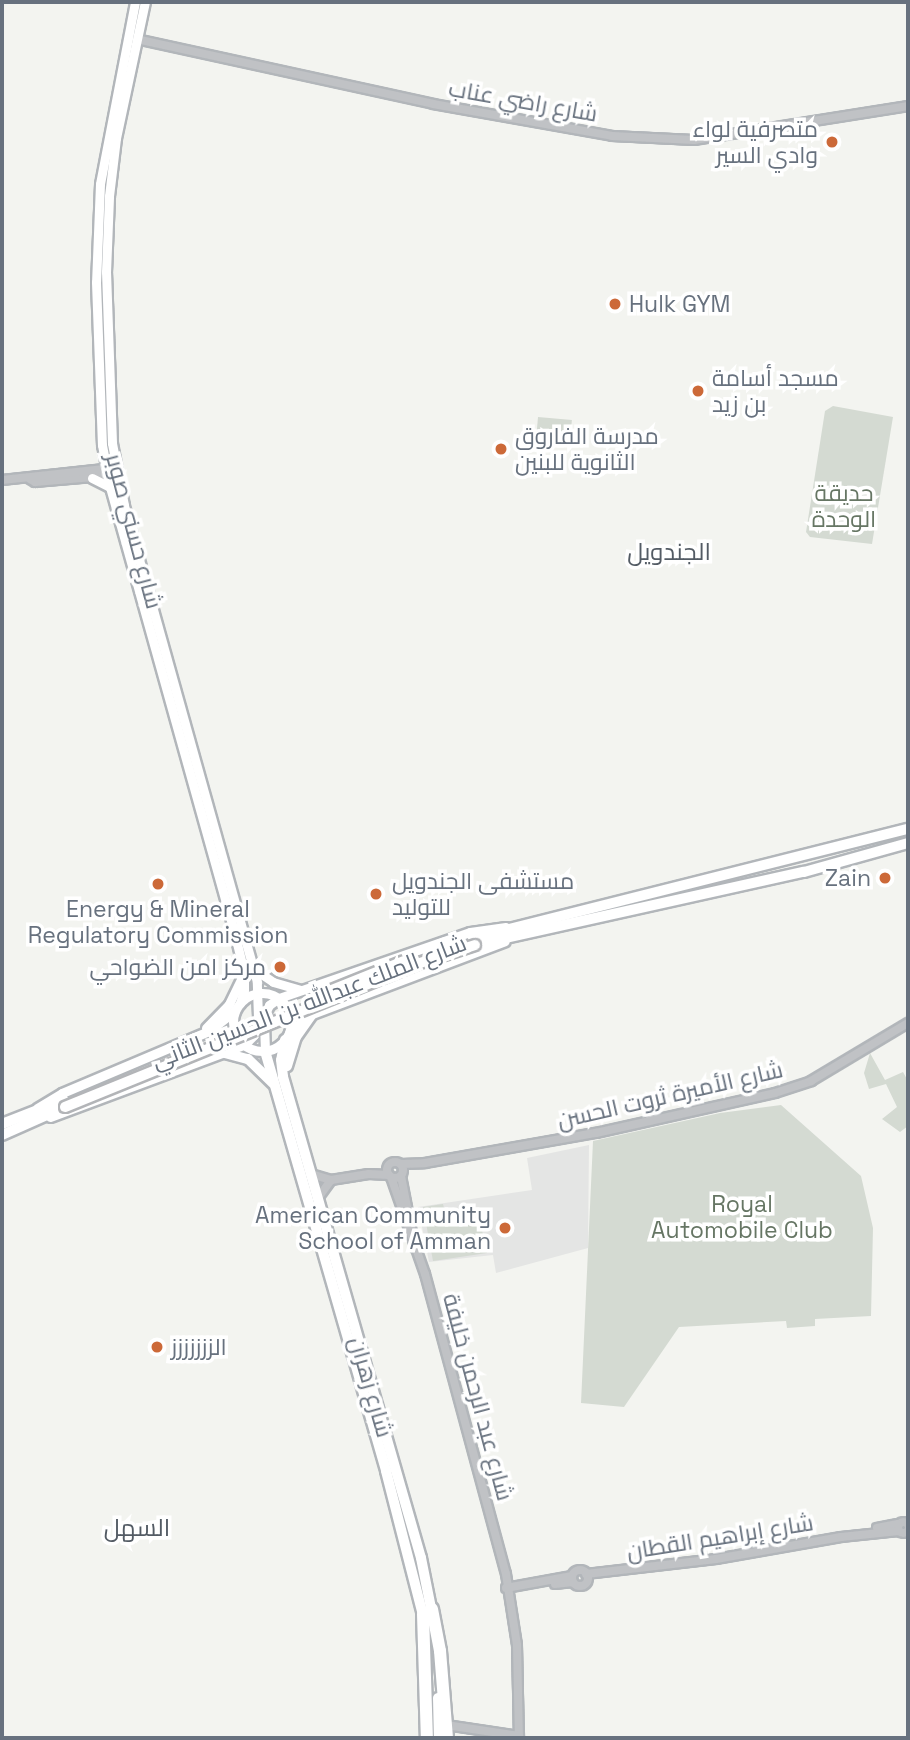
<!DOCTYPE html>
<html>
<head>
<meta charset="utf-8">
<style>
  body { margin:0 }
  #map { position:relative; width:910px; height:1740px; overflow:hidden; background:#f3f4f0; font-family:"Space Grotesk",Cairo,sans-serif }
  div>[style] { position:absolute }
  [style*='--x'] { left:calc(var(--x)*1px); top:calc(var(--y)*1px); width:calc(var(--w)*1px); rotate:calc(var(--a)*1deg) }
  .built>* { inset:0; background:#e4e5e4 }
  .green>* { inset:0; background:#d4dad2; transform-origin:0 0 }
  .roads { filter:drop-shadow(2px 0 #b2b6ba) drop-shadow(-2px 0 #b2b6ba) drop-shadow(0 2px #b2b6ba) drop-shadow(0 -2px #b2b6ba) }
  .tertiary>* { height:8px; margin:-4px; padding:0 4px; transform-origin:4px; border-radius:4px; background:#c0c2c5 }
  .tertiary>.ring { margin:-4px; padding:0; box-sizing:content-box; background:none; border:8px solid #c0c2c5; border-radius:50% }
  .secondary>* { height:9px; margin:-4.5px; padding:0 4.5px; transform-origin:4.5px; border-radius:4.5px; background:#fff }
  .secondary>.ring { margin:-4.5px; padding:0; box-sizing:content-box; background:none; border:9px solid #fff; border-radius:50% }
  .primary>* { height:10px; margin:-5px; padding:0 5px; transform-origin:5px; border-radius:5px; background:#fff }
  .trunk>* { height:10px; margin:-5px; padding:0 5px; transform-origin:5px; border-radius:5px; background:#fff }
  .motorway>* { height:12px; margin:-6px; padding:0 6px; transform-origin:6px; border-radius:6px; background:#fff }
  .bridges { filter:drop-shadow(2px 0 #b3b5b8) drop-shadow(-2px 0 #b3b5b8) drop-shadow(0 2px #b3b5b8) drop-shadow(0 -2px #b3b5b8) }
  .trunk-bridge>* { height:10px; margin:-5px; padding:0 5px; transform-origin:5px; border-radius:5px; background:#fff }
  .dots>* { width:19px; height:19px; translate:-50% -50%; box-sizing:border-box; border:4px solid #fff; border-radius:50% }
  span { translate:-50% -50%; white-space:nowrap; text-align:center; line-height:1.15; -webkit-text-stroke:7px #fff; paint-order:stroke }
  .street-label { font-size:23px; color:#67717e }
  .poi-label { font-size:23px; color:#67717e }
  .right { translate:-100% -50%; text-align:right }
  .left { translate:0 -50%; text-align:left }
  .park-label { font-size:23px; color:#667664 }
  .neighbourhood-label { font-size:24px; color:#535b64 }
  .frame { position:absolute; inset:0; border:4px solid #67717e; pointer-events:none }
</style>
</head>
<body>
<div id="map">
  <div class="built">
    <i style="clip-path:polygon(589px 1145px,588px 1248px,496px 1273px,493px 1255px,429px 1262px,418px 1207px,532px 1190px,527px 1158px)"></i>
  </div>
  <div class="green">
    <i style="clip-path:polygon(833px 406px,893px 417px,872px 544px,810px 537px,806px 532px,825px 411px)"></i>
    <i style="left:538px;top:417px;width:34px;height:16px;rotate:5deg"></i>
    <i style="clip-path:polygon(870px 1053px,885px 1080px,903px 1072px,908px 1081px,908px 1126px,900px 1132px,882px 1119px,897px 1107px,886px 1084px,869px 1089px,864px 1073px)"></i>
    <i style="clip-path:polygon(781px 1105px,861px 1176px,873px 1228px,871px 1316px,815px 1319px,815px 1326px,787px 1328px,786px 1321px,679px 1327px,624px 1407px,581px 1403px,593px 1141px,720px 1113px)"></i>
    <i style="clip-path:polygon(443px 1204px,446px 1216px,478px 1212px,487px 1253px,433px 1261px,423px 1207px)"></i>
  </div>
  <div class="roads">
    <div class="tertiary">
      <i style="--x:136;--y:39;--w:304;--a:12.3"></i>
      <i style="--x:433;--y:104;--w:182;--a:10.1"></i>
      <i style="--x:612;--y:136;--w:82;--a:2.8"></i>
      <i style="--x:694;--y:140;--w:217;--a:-9"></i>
      <i style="--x:30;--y:479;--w:6;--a:31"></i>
      <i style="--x:35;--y:482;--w:82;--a:-4.9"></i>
      <i style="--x:2;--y:480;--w:112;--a:-6.2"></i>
      <i class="ring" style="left:387px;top:1162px;width:8px;height:8px"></i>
      <i style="--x:401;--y:1164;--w:24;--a:-2"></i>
      <i style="--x:425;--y:1163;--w:174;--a:-10"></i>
      <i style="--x:596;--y:1133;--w:183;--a:-12.6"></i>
      <i style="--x:775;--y:1093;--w:38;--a:-18"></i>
      <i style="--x:811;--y:1081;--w:113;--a:-30.9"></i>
      <i style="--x:311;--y:1174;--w:21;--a:17"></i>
      <i style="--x:331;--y:1180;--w:38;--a:-9"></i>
      <i style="--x:369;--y:1174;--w:20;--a:3"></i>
      <i style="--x:401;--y:1176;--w:73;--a:79"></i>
      <i style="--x:391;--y:1177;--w:103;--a:70.7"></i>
      <i style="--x:425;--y:1274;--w:311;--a:74.9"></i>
      <i style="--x:506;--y:1574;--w:72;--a:81.2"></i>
      <i style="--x:517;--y:1645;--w:93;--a:88.8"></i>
      <i style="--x:318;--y:1198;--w:22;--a:-54"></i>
      <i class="ring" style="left:897.5px;top:1521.5px;width:3px;height:3px"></i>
      <i style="--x:877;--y:1528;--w:21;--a:-11"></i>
      <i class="ring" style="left:572px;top:1570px;width:8px;height:8px"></i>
      <i style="--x:586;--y:1574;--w:131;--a:-6.6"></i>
      <i style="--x:716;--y:1559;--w:127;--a:-10"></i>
      <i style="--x:841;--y:1537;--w:58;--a:-5.9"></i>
      <i style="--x:555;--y:1584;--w:18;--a:-6"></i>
      <i style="--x:506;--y:1588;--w:67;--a:-10.3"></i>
      <i style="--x:446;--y:1725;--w:74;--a:8.6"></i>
    </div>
    <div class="secondary">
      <i style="--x:135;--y:2;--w:185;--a:100.9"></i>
      <i style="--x:100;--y:184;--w:98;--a:92.3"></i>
      <i style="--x:96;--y:282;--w:163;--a:87.9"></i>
      <i style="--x:102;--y:445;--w:43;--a:79.2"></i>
      <i style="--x:110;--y:487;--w:457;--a:74.4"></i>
      <i style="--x:233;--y:927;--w:46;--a:76.3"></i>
      <i style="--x:244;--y:972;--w:18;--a:90"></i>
      <i style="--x:244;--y:990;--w:14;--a:107"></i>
      <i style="--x:92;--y:478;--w:20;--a:27"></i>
      <i style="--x:254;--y:969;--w:23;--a:34"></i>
      <i style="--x:273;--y:982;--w:29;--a:16"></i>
      <i class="ring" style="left:233px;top:993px;width:49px;height:49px"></i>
      <i style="--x:206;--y:1028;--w:33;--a:-46"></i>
      <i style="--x:229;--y:1004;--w:30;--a:-64"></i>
      <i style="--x:289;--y:1033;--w:30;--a:-40"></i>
      <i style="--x:312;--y:1014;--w:206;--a:-20.7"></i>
      <i style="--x:265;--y:1051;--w:36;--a:-92"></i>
      <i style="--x:264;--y:1015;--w:11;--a:-63"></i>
      <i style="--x:269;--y:1005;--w:12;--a:-35"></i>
      <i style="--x:279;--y:998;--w:202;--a:-19.1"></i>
      <i style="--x:470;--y:932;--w:36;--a:-8"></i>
      <i style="--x:37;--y:1108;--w:29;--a:-31"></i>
      <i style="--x:62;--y:1093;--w:160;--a:-22.9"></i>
      <i style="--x:209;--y:1031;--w:33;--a:-38"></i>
      <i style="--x:50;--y:1117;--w:207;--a:-20.4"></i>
      <i style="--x:244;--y:1045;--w:14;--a:-45"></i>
      <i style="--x:254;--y:1035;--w:18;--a:-77"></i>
      <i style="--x:258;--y:1017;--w:35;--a:-92"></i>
      <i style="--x:257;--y:982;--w:495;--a:-105.6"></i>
      <i style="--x:124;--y:505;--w:63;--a:-101"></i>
      <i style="--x:112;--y:443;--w:171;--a:-92"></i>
      <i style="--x:106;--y:272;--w:76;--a:-87.7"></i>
      <i style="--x:109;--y:196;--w:58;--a:-83.1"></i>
      <i style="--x:116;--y:138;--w:139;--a:-78"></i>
    </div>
    <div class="primary">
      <i style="--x:285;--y:1040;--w:20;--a:101"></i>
      <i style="--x:281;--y:1060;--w:17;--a:83"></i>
      <i style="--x:283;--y:1077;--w:500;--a:73.99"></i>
      <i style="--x:421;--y:1558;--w:56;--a:78.7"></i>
      <i style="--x:265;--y:1051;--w:437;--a:73.9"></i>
      <i style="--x:386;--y:1471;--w:153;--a:75.6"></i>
      <i style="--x:221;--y:1052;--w:28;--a:15"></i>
      <i style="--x:248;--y:1059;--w:35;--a:44"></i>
      <i style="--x:287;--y:1066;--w:30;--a:-73"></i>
      <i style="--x:296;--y:1037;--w:28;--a:-55"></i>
      <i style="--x:438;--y:1698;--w:40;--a:88.6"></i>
    </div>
    <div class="trunk">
      <i style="--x:473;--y:938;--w:448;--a:-14.1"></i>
      <i style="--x:478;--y:944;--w:334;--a:-12.5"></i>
      <i style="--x:804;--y:872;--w:108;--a:-15.6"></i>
      <i style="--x:2;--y:1124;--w:66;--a:-21.5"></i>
      <i style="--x:2;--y:1135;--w:69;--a:-24"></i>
    </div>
    <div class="motorway">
      <i style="--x:432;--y:1609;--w:43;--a:79.2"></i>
      <i style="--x:440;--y:1651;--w:87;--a:85.4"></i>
      <i style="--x:423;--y:1614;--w:124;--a:88.2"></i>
    </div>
  </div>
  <div class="bridges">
    <div class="trunk-bridge">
      <i style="--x:322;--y:994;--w:88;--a:-21.9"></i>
      <i style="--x:65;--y:1107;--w:380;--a:-22.1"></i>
      <i style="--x:417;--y:964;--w:61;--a:-18.1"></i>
    </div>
  </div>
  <div class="dots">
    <i style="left:832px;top:142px;background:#cc6938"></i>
    <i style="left:615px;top:304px;background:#cc6938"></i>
    <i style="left:698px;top:391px;background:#cc6938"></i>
    <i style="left:501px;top:449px;background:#cc6938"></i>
    <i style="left:885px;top:878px;background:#cc6938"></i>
    <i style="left:158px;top:884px;background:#cc6938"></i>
    <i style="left:376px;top:894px;background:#cc6938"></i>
    <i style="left:280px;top:967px;background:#cc6938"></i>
    <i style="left:505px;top:1228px;background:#cc6938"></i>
    <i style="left:157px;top:1347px;background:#cc6938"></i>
  </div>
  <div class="street-label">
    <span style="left:523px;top:101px;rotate:10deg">شارع راضي عناب</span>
    <span style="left:134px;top:531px;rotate:75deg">شارع حسني صوبر</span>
    <span style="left:309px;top:1002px;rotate:-21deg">شارع الملك عبدالله بن الحسين الثاني</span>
    <span style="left:670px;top:1095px;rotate:-13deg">شارع الأميرة ثروت الحسن</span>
    <span style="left:371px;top:1387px;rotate:74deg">شارع زهران</span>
    <span style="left:478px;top:1397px;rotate:75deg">شارع عبد الرحمن خليفة</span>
    <span style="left:720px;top:1537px;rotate:-9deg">شارع إبراهيم القطان</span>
  </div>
  <div class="poi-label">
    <span class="right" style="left:818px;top:142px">متصرفية لواء<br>وادي السير</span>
    <span class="left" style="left:629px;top:304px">Hulk GYM</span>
    <span class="left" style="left:712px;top:391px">مسجد أسامة<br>بن زيد</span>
    <span class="left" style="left:515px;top:449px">مدرسة الفاروق<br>الثانوية للبنين</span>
    <span class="right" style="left:871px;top:878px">Zain</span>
    <span class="left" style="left:392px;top:894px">مستشفى الجندويل<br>للتوليد</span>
    <span style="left:158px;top:922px">Energy &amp; Mineral<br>Regulatory Commission</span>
    <span class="right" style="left:266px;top:967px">مركز امن الضواحي</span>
    <span class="right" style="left:491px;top:1228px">American Community<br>School of Amman</span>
    <span class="left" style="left:171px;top:1347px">الززززززز</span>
  </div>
  <div class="park-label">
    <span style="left:844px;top:506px">حديقة<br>الوحدة</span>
    <span style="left:742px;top:1217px">Royal<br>Automobile Club</span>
  </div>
  <div class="neighbourhood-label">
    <span style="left:669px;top:552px">الجندويل</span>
    <span style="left:137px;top:1528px">السهل</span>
  </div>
  <div class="frame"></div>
</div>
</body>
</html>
